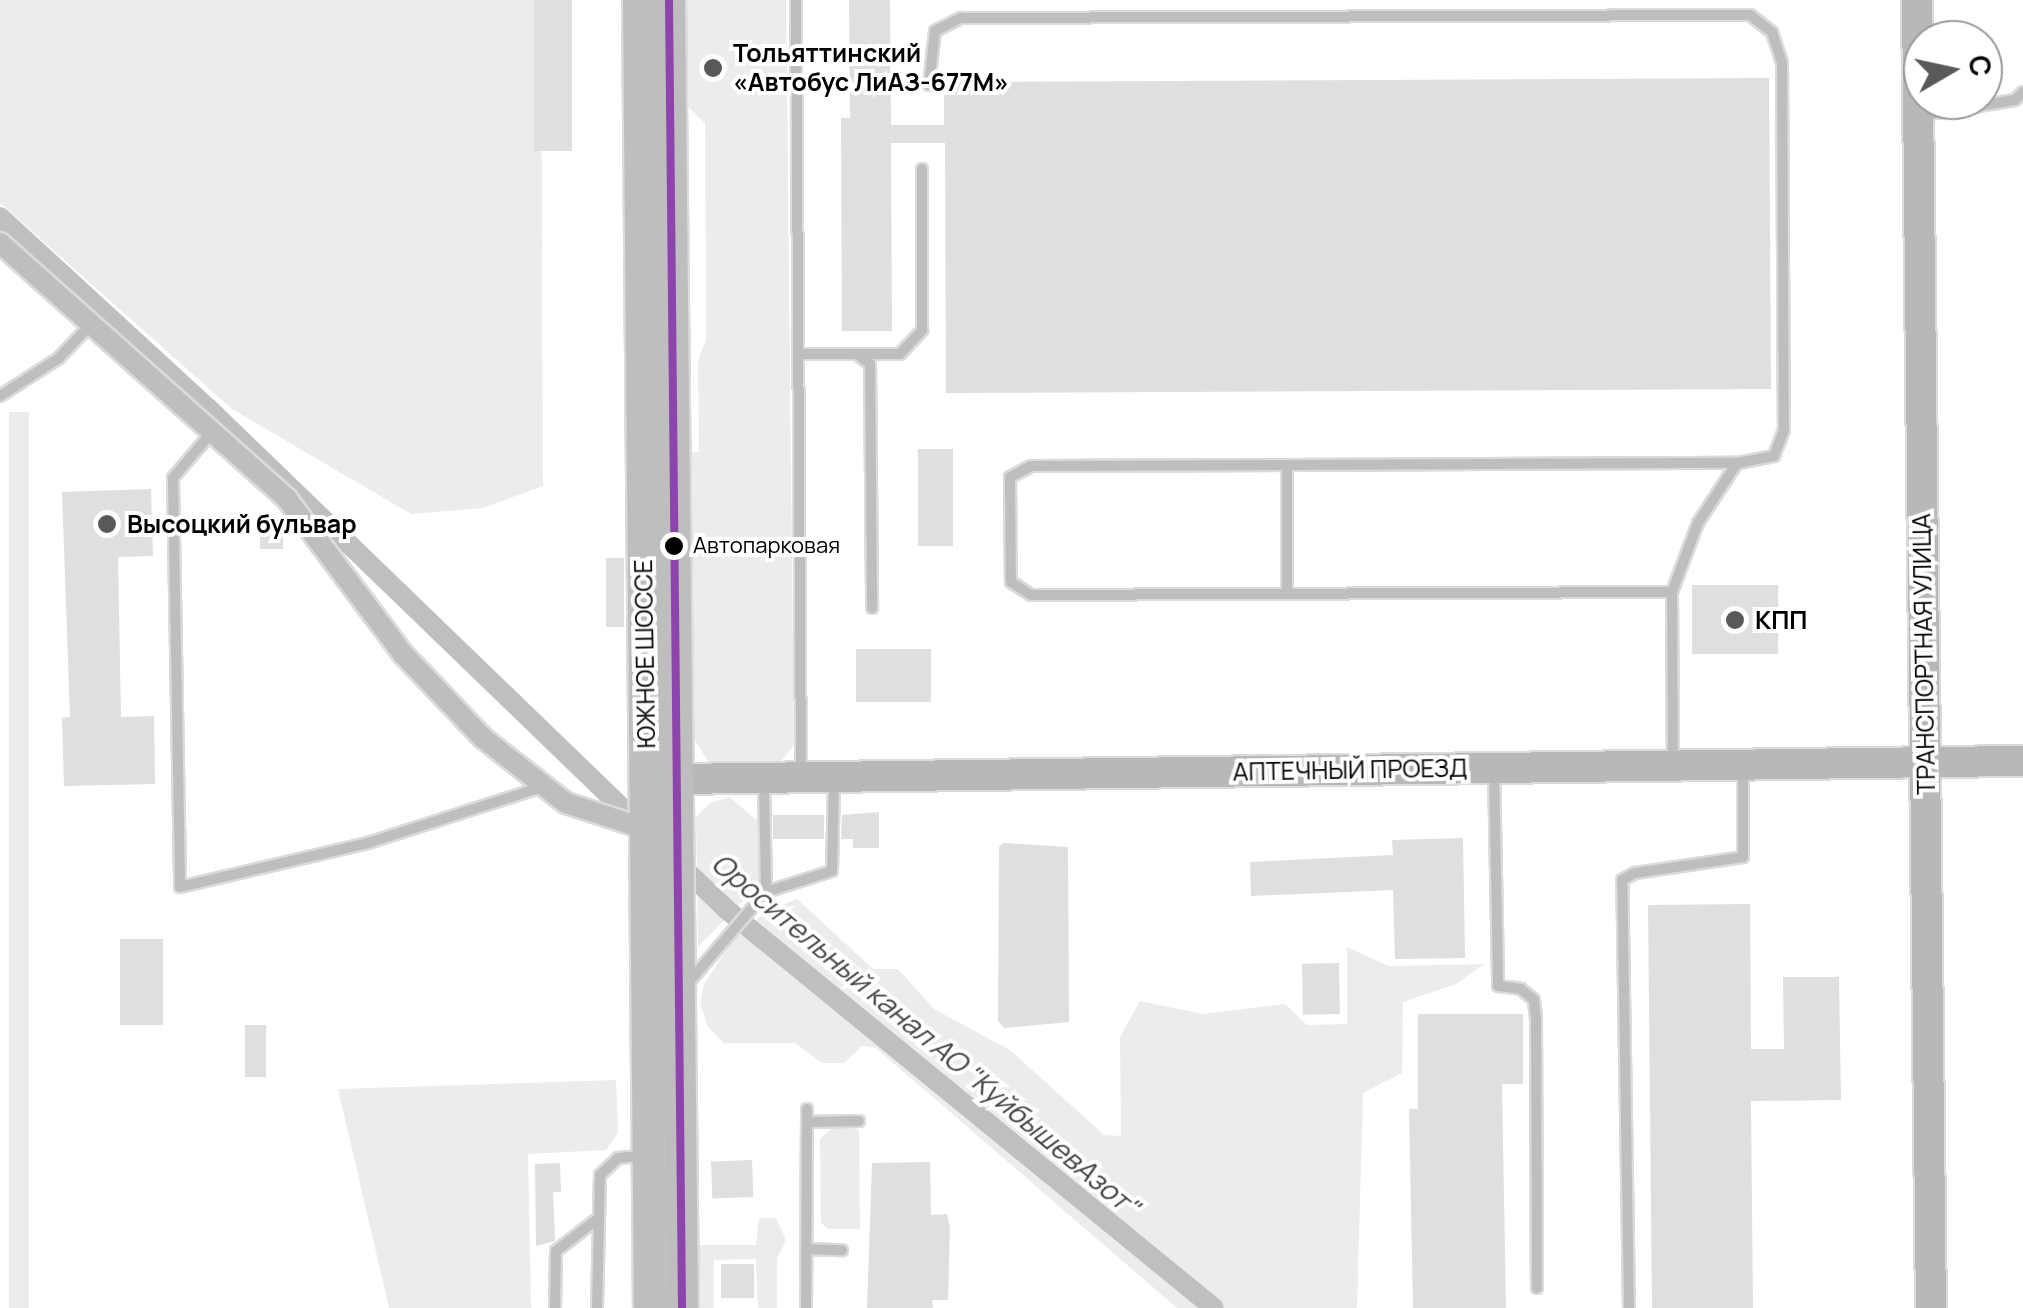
<!DOCTYPE html>
<html>
<head>
<meta charset="utf-8">
<style>
  body { margin:0 }
  #map { position:relative; width:2023px; height:1308px; overflow:hidden; background:#fff; font-family:Manrope,sans-serif }
  div>[style] { position:absolute }
  [style*='--x'] { left:calc(var(--x)*1px); top:calc(var(--y)*1px); width:calc(var(--w)*1px); rotate:calc(var(--a)*1deg) }
  .green>* { inset:0; background:#ececec; transform-origin:0 0 }
  .canal>* { height:20px; margin:-10px; padding:0 10px; transform-origin:10px; border-radius:10px; background:#bfbfbf }
  .building>* { inset:0; background:#dfdfdf; transform-origin:0 0 }
  .roads { filter:drop-shadow(2px 0 #dbdbdb) drop-shadow(-2px 0 #dbdbdb) drop-shadow(0 2px #dbdbdb) drop-shadow(0 -2px #dbdbdb) }
  .lane>* { height:10px; margin:-5px; padding:0 5px; transform-origin:5px; border-radius:5px; background:#bebebe }
  .street>* { height:20px; margin:-10px; padding:0 10px; transform-origin:10px; border-radius:10px; background:#bebebe }
  .secondary>* { height:30px; margin:-15px; padding:0 15px; transform-origin:15px; border-radius:15px; background:#b8b8b8 }
  .primary>* { height:32px; margin:-16px; padding:0 16px; transform-origin:16px; border-radius:16px; background:#bebebe }
  .bus-1>* { height:8px; margin:-4px; padding:0 4px; transform-origin:4px; border-radius:4px; background:#8e44ad }
  .dots>* { width:28px; height:28px; translate:-50% -50%; box-sizing:border-box; border:5px solid #fff; border-radius:50% }
  span { translate:-50% -50%; white-space:nowrap; text-align:center; line-height:1.15; -webkit-text-stroke:8px #fff; paint-order:stroke }
  .bus-label { font-size:22px; color:#000 }
  .left { translate:0 -50%; text-align:left }
  .poi-label { font-size:25px; color:#000; font-weight:700 }
  .street-label { font-size:25px; color:#000 }
  .water-label { font-size:28px; color:#444; font-style:italic }
  .north { position:absolute; left:1903px; top:20px; width:100px; height:100px; box-sizing:border-box; background:#fff; border:2px solid #999; border-radius:50%; rotate:81deg; font-size:28px; font-weight:700; line-height:40px; text-align:center; color:#000 }
  .north::after { content:''; display:block; margin:auto; width:35px; height:45px; background:#595959; clip-path:polygon(50% 0,100% 100%,50% 72%,0 100%) }
</style>
</head>
<body>
<div id="map">
  <div class="green">
    <i style="clip-path:polygon(0 0,541px 0,543px 486px,483px 508px,411px 514px,232px 409px,0 203px)"></i>
    <i style="clip-path:polygon(682px 0,786px 0,794px 745px,779px 764px,711px 766px,692px 736px,689px 453px,699px 452px,698px 360px,706px 340px,705px 123px,687px 106px,683px 86px)"></i>
    <i style="left:9px;top:412px;width:20px;height:896px"></i>
    <i style="clip-path:polygon(729px 797px,758px 821px,759px 884px,698px 947px,696px 817px,710px 803px)"></i>
    <i style="clip-path:polygon(797px 899px,873px 969px,898px 969px,934px 1009px,1010px 1050px,1104px 1135px,1121px 1136px,1120px 1037px,1140px 1001px,1203px 1014px,1285px 1004px,1307px 1025px,1347px 1024px,1347px 947px,1389px 966px,1484px 964px,1456px 984px,1403px 1002px,1402px 1073px,1363px 1093px,1357px 1308px,1177px 1308px,876px 1048px,862px 1046px,844px 1063px,822px 1063px,795px 1043px,724px 1043px,708px 1027px,700px 1004px,704px 984px,732px 942px,766px 911px)"></i>
    <i style="clip-path:polygon(616px 1080px,618px 1133px,606px 1150px,528px 1154px,531px 1308px,389px 1308px,338px 1089px)"></i>
    <i style="clip-path:polygon(831px 1129px,859px 1129px,860px 1229px,828px 1229px,821px 1223px,820px 1139px)"></i>
    <i style="clip-path:polygon(759px 1218px,776px 1218px,786px 1240px,777px 1258px,777px 1308px,758px 1308px,756px 1259px,714px 1260px,714px 1308px,695px 1308px,694px 1245px,756px 1245px)"></i>
  </div>
  <div class="canal">
    <i style="--x:0;--y:217;--w:282;--a:42.6"></i>
    <i style="--x:208;--y:408;--w:609;--a:44"></i>
    <i style="--x:677;--y:862;--w:68;--a:43.8"></i>
    <i style="--x:726;--y:909;--w:630;--a:39.27"></i>
  </div>
  <div class="building">
    <i style="left:534px;top:0;width:38px;height:151px"></i>
    <i style="clip-path:polygon(849px 0,890px 0,891px 125px,944px 125px,944px 82px,1769px 78px,1771px 389px,946px 393px,945px 143px,891px 143px,892px 331px,842px 331px,841px 118px,850px 118px)"></i>
    <i style="left:918px;top:449px;width:35px;height:97px"></i>
    <i style="clip-path:polygon(151px 489px,153px 556px,118px 557px,121px 717px,154px 716px,155px 784px,64px 786px,62px 718px,70px 717px,62px 492px)"></i>
    <i style="left:260px;top:524px;width:23px;height:25px"></i>
    <i style="left:606px;top:558px;width:18px;height:69px"></i>
    <i style="left:1778px;top:585px;width:69px;height:86px;rotate:90deg"></i>
    <i style="left:856px;top:649px;width:75px;height:53px"></i>
    <i style="clip-path:polygon(879px 812px,879px 848px,853px 848px,853px 839px,841px 839px,842px 815px)"></i>
    <i style="left:773px;top:815px;width:51px;height:24px"></i>
    <i style="clip-path:polygon(1463px 838px,1465px 958px,1395px 959px,1393px 890px,1251px 896px,1250px 862px,1393px 855px,1392px 840px)"></i>
    <i style="clip-path:polygon(1004px 843px,1068px 847px,1069px 1022px,1004px 1028px,998px 1021px,999px 847px)"></i>
    <i style="clip-path:polygon(1750px 904px,1751px 1049px,1784px 1049px,1783px 977px,1839px 977px,1841px 1100px,1751px 1101px,1753px 1308px,1652px 1308px,1648px 905px)"></i>
    <i style="left:120px;top:939px;width:43px;height:86px"></i>
    <i style="left:1339px;top:963px;width:51px;height:37px;rotate:89deg"></i>
    <i style="clip-path:polygon(1418px 1014px,1523px 1014px,1523px 1084px,1502px 1084px,1506px 1308px,1413px 1308px,1409px 1109px,1418px 1109px)"></i>
    <i style="left:245px;top:1025px;width:21px;height:52px"></i>
    <i style="left:752px;top:1160px;width:37px;height:41px;rotate:88deg"></i>
    <i style="clip-path:polygon(930px 1162px,931px 1215px,947px 1214px,950px 1227px,948px 1300px,932px 1300px,933px 1308px,867px 1308px,872px 1163px)"></i>
    <i style="clip-path:polygon(560px 1163px,561px 1192px,553px 1192px,555px 1241px,536px 1246px,535px 1164px)"></i>
    <i style="left:721px;top:1264px;width:33px;height:34px"></i>
  </div>
  <div class="roads">
    <div class="lane">
      <i style="--x:796;--y:0;--w:772;--a:89.63"></i>
      <i style="--x:929;--y:85;--w:54;--a:-83.7"></i>
      <i style="--x:935;--y:31;--w:29;--a:-27"></i>
      <i style="--x:961;--y:18;--w:789;--a:-0.22"></i>
      <i style="--x:1750;--y:15;--w:28;--a:38"></i>
      <i style="--x:1772;--y:32;--w:33;--a:72"></i>
      <i style="--x:1782;--y:63;--w:367;--a:89.7"></i>
      <i style="--x:1784;--y:430;--w:28;--a:111"></i>
      <i style="--x:1774;--y:456;--w:38;--a:169"></i>
      <i style="--x:1924;--y:115;--w:92;--a:-9.4"></i>
      <i style="--x:2015;--y:100;--w:11;--a:-45"></i>
      <i style="--x:799;--y:354;--w:58;--a:0"></i>
      <i style="--x:857;--y:354;--w:16;--a:38"></i>
      <i style="--x:870;--y:364;--w:244;--a:89.5"></i>
      <i style="--x:858;--y:354;--w:42;--a:0"></i>
      <i style="--x:900;--y:354;--w:33;--a:-47"></i>
      <i style="--x:922;--y:330;--w:161;--a:-90"></i>
      <i style="--x:0;--y:396;--w:70;--a:-32.8"></i>
      <i style="--x:59;--y:358;--w:47;--a:-46.7"></i>
      <i style="--x:212;--y:432;--w:60;--a:130.3"></i>
      <i style="--x:173;--y:478;--w:409;--a:89"></i>
      <i style="--x:180;--y:887;--w:193;--a:-13.2"></i>
      <i style="--x:368;--y:843;--w:183;--a:-17.8"></i>
      <i style="--x:1287;--y:465;--w:450;--a:-0.3"></i>
      <i style="--x:1737;--y:463;--w:72;--a:123"></i>
      <i style="--x:1698;--y:523;--w:74;--a:110.6"></i>
      <i style="--x:1672;--y:592;--w:168;--a:89.7"></i>
      <i style="--x:1287;--y:594;--w:129;--a:-90"></i>
      <i style="--x:1287;--y:465;--w:256;--a:179.8"></i>
      <i style="--x:1031;--y:466;--w:24;--a:152"></i>
      <i style="--x:1010;--y:477;--w:105;--a:89.5"></i>
      <i style="--x:1011;--y:582;--w:24;--a:33"></i>
      <i style="--x:1031;--y:595;--w:641;--a:-0.27"></i>
      <i style="--x:1494;--y:769;--w:217;--a:88.9"></i>
      <i style="--x:1498;--y:986;--w:23;--a:7"></i>
      <i style="--x:1521;--y:989;--w:17;--a:40"></i>
      <i style="--x:1534;--y:1000;--w:20;--a:84"></i>
      <i style="--x:1536;--y:1020;--w:268;--a:89.8"></i>
      <i style="--x:764;--y:783;--w:109;--a:88.9"></i>
      <i style="--x:689;--y:982;--w:118;--a:-49.5"></i>
      <i style="--x:766;--y:892;--w:69;--a:-17.7"></i>
      <i style="--x:832;--y:871;--w:90;--a:-88.7"></i>
      <i style="--x:807;--y:1122;--w:52;--a:-1.1"></i>
      <i style="--x:806;--y:1249;--w:36;--a:2"></i>
      <i style="--x:555;--y:1308;--w:57;--a:-89"></i>
      <i style="--x:556;--y:1251;--w:51;--a:-37.8"></i>
      <i style="--x:597;--y:1308;--w:133;--a:-88.7"></i>
      <i style="--x:600;--y:1175;--w:25;--a:-43"></i>
      <i style="--x:618;--y:1158;--w:25;--a:-5"></i>
      <i style="--x:806;--y:1308;--w:199;--a:-89.7"></i>
      <i style="--x:1629;--y:1308;--w:428;--a:-90.9"></i>
      <i style="--x:1622;--y:880;--w:15;--a:-28"></i>
      <i style="--x:1635;--y:873;--w:109;--a:-8.4"></i>
      <i style="--x:1743;--y:857;--w:91;--a:-90"></i>
    </div>
    <div class="street">
      <i style="--x:0;--y:243;--w:385;--a:41.7"></i>
      <i style="--x:287;--y:499;--w:192;--a:53.2"></i>
      <i style="--x:402;--y:653;--w:117;--a:46.4"></i>
      <i style="--x:483;--y:738;--w:105;--a:38.1"></i>
      <i style="--x:566;--y:803;--w:84;--a:18"></i>
    </div>
    <div class="secondary">
      <i style="--x:1917;--y:0;--w:1308;--a:89.39"></i>
      <i style="--x:676;--y:779;--w:1347;--a:-0.77"></i>
    </div>
    <div class="primary">
      <i style="--x:639;--y:0;--w:1308;--a:89.52"></i>
      <i style="--x:669;--y:0;--w:1308;--a:89.43"></i>
    </div>
  </div>
  <div class="bus-1">
    <i style="--x:669;--y:0;--w:1308;--a:89.43"></i>
  </div>
  <div class="dots">
    <i style="left:713px;top:68px;background:#595959"></i>
    <i style="left:107px;top:524px;background:#595959"></i>
    <i style="left:674px;top:546px;background:#000"></i>
    <i style="left:1735px;top:620px;background:#595959"></i>
  </div>
  <div class="bus-label">
    <span class="left" style="left:693px;top:546px">Автопарковая</span>
  </div>
  <div class="poi-label">
    <span class="left" style="left:733px;top:68px">Тольяттинский<br>«Автобус ЛиАЗ-677М»</span>
    <span class="left" style="left:127px;top:524px">Высоцкий бульвар</span>
    <span class="left" style="left:1755px;top:620px">КПП</span>
  </div>
  <div class="street-label">
    <span style="left:645px;top:654px;rotate:-91deg">ЮЖНОЕ ШОССЕ</span>
    <span style="left:1924px;top:654px;rotate:-91deg">ТРАНСПОРТНАЯ УЛИЦА</span>
    <span style="left:1350px;top:770px;rotate:-1deg">АПТЕЧНЫЙ ПРОЕЗД</span>
  </div>
  <div class="water-label">
    <span style="left:926px;top:1034px;rotate:40deg">Оросительный канал АО "КуйбышевАзот"</span>
  </div>
  <div class="north">С</div>
</div>
</body>
</html>
